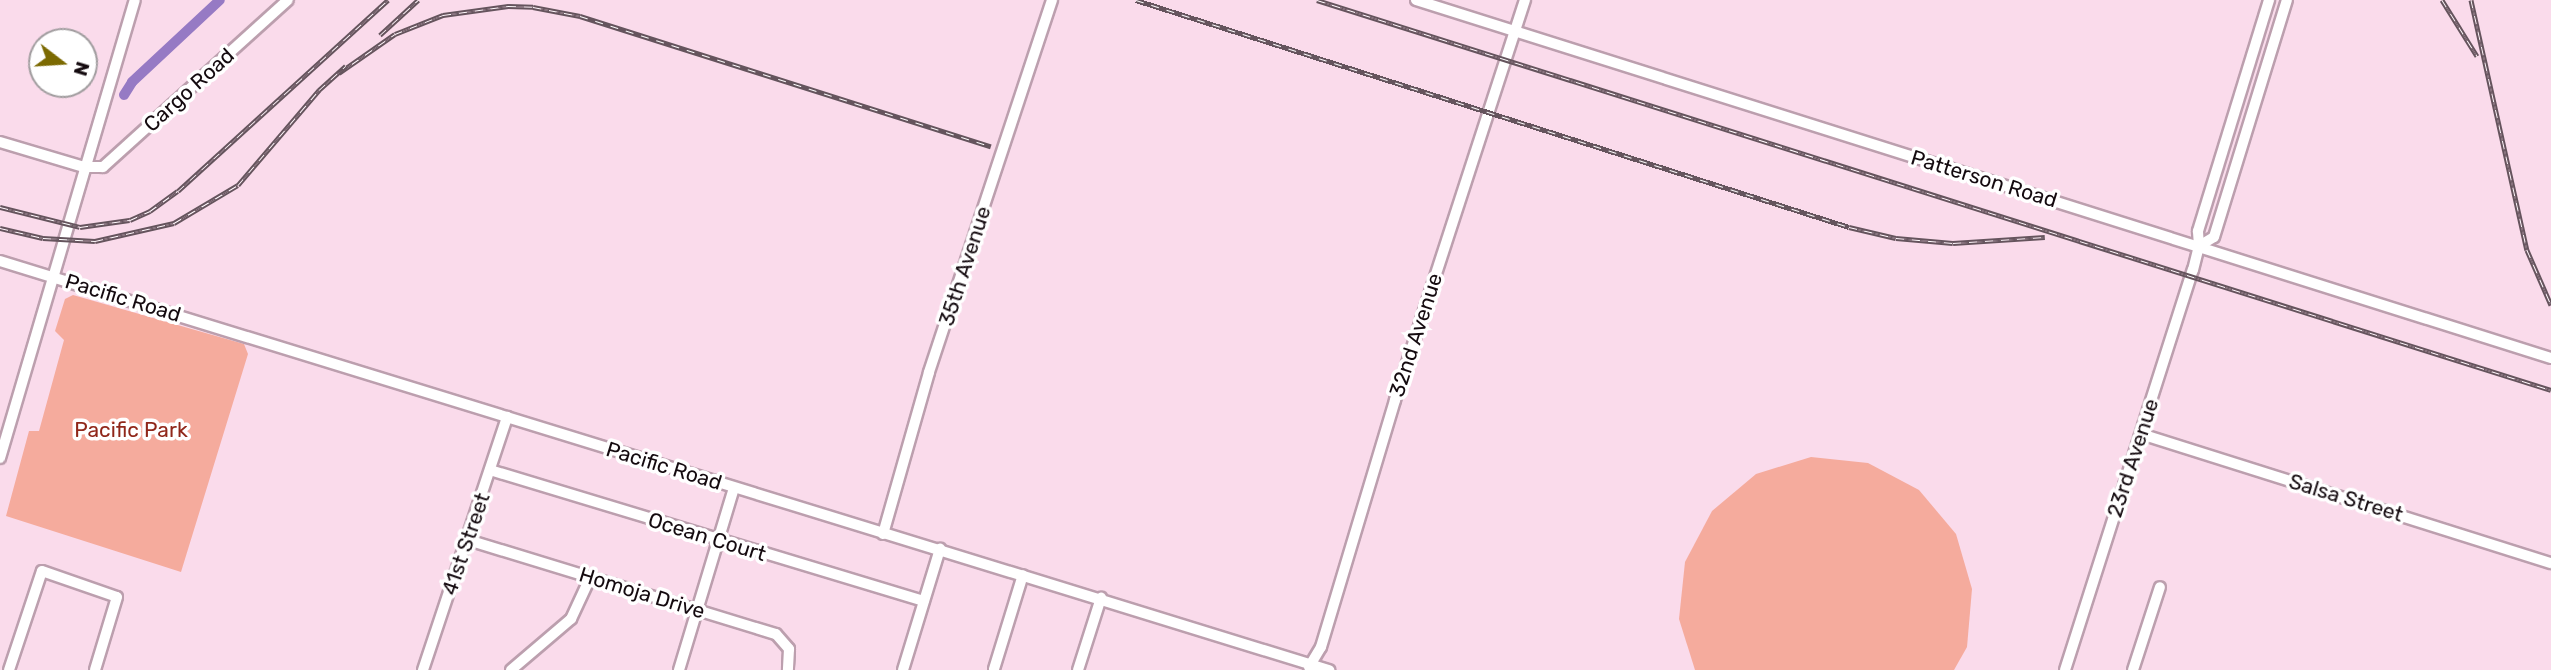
<!DOCTYPE html>
<html>
<head>
<meta charset="utf-8">
<style>
  body { margin:0 }
  #map { position:relative; width:2551px; height:670px; overflow:hidden; background:#fadbeb; font-family:Rubik,sans-serif }
  div>[style] { position:absolute }
  [style*='--x'] { left:calc(var(--x)*1px); top:calc(var(--y)*1px); width:calc(var(--w)*1px); rotate:calc(var(--a)*1deg) }
  .green>* { inset:0; background:#f5ab9d }
  .canal>* { height:10px; margin:-5px; padding:0 5px; transform-origin:5px; border-radius:5px; background:#967ac4 }
  .roads { filter:drop-shadow(2px 0 #bc9fae) drop-shadow(-2px 0 #bc9fae) drop-shadow(0 2px #bc9fae) drop-shadow(0 -2px #bc9fae) }
  .street>* { height:10px; margin:-5px; padding:0 5px; transform-origin:5px; border-radius:5px; background:#fff }
  .rail>* { height:5px; margin-top:-2.5px; transform-origin:0; background:repeating-linear-gradient(90deg,#fff 0 8px,#65545d 0 16px); box-sizing:border-box; border-block:2px solid #65545d }
  span { translate:-50% -50%; white-space:nowrap; text-align:center; line-height:1.15; -webkit-text-stroke:7px #fff; paint-order:stroke }
  .street-label { font-size:21px; color:#140a0f }
  .park-label { font-size:21px; color:#90271a }
  .north { position:absolute; left:28px; top:28px; width:70px; height:70px; box-sizing:border-box; background:#fff; border:2px solid #a19d9f; border-radius:50%; rotate:107deg; font-size:19px; font-weight:700; line-height:28px; text-align:center; color:#140a0f }
  .north::after { content:''; display:block; margin:auto; width:24px; height:32px; background:#7c6a02; clip-path:polygon(50% 0,100% 100%,50% 72%,0 100%) }
</style>
</head>
<body>
<div id="map">
  <div class="green">
    <i style="clip-path:polygon(73px 295px,244px 344px,248px 354px,181px 572px,6px 516px,29px 431px,39px 431px,64px 340px,55px 331px,65px 299px)"></i>
    <i style="clip-path:polygon(1811px 457px,1868px 463px,1919px 490px,1956px 534px,1972px 589px,1967px 647px,1954px 670px,1695px 670px,1679px 619px,1685px 562px,1712px 511px,1756px 474px)"></i>
  </div>
  <div class="canal">
    <i style="--x:124;--y:95;--w:15;--a:-58"></i>
    <i style="--x:132;--y:82;--w:120;--a:-43"></i>
  </div>
  <div class="roads">
    <div class="street">
      <i style="--x:1416;--y:0;--w:1190;--a:17.51"></i>
      <i style="--x:0;--y:142;--w:88;--a:16.6"></i>
      <i style="--x:84;--y:167;--w:19;--a:0"></i>
      <i style="--x:103;--y:167;--w:249;--a:-42.1"></i>
      <i style="--x:2199;--y:246;--w:17;--a:-31"></i>
      <i style="--x:2214;--y:237;--w:248;--a:-72.9"></i>
      <i style="--x:0;--y:261;--w:1391;--a:17.11"></i>
      <i style="--x:2141;--y:434;--w:430;--a:17.5"></i>
      <i style="--x:0;--y:458;--w:477;--a:-73.6"></i>
      <i style="--x:490;--y:470;--w:453;--a:16.8"></i>
      <i style="--x:883;--y:534;--w:168;--a:-74.1"></i>
      <i style="--x:929;--y:372;--w:392;--a:-71.7"></i>
      <i style="--x:468;--y:540;--w:322;--a:17"></i>
      <i style="--x:776;--y:634;--w:20;--a:49"></i>
      <i style="--x:789;--y:649;--w:21;--a:93"></i>
      <i style="--x:1309;--y:667;--w:23;--a:-59"></i>
      <i style="--x:1321;--y:647;--w:258;--a:-73.3"></i>
      <i style="--x:1395;--y:400;--w:421;--a:-72"></i>
      <i style="--x:994;--y:669;--w:98;--a:-72.9"></i>
      <i style="--x:9;--y:670;--w:104;--a:-71.6"></i>
      <i style="--x:42;--y:571;--w:79;--a:19.1"></i>
      <i style="--x:117;--y:597;--w:76;--a:106.8"></i>
      <i style="--x:423;--y:670;--w:267;--a:-71.6"></i>
      <i style="--x:511;--y:670;--w:79;--a:-40.4"></i>
      <i style="--x:571;--y:619;--w:45;--a:-65.1"></i>
      <i style="--x:679;--y:670;--w:190;--a:-73.2"></i>
      <i style="--x:903;--y:670;--w:127;--a:-73"></i>
      <i style="--x:1078;--y:670;--w:76;--a:-72.3"></i>
      <i style="--x:2065;--y:670;--w:420;--a:-72.3"></i>
      <i style="--x:2193;--y:270;--w:25;--a:-76"></i>
      <i style="--x:2199;--y:246;--w:15;--a:-94"></i>
      <i style="--x:2198;--y:231;--w:242;--a:-72.9"></i>
      <i style="--x:2133;--y:670;--w:87;--a:-72"></i>
    </div>
  </div>
  <div class="rail">
    <i style="--x:1136;--y:0;--w:748;--a:17.66"></i>
    <i style="--x:1849;--y:227;--w:48;--a:13.2"></i>
    <i style="--x:1896;--y:238;--w:57;--a:5"></i>
    <i style="--x:1953;--y:243;--w:92;--a:-3.7"></i>
    <i style="--x:1317;--y:0;--w:1294;--a:17.54"></i>
    <i style="--x:2442;--y:0;--w:66;--a:58"></i>
    <i style="--x:2471;--y:0;--w:256;--a:77.4"></i>
    <i style="--x:2527;--y:250;--w:60;--a:66.4"></i>
    <i style="--x:380;--y:35;--w:52;--a:-42.6"></i>
    <i style="--x:339;--y:73;--w:68;--a:-34.9"></i>
    <i style="--x:395;--y:34;--w:52;--a:-21.6"></i>
    <i style="--x:443;--y:15;--w:66;--a:-7.9"></i>
    <i style="--x:508;--y:6;--w:25;--a:2"></i>
    <i style="--x:533;--y:7;--w:48;--a:10.8"></i>
    <i style="--x:580;--y:16;--w:431;--a:17.6"></i>
    <i style="--x:0;--y:207;--w:82;--a:14"></i>
    <i style="--x:80;--y:227;--w:50;--a:-8"></i>
    <i style="--x:130;--y:220;--w:22;--a:-24"></i>
    <i style="--x:150;--y:211;--w:34;--a:-36"></i>
    <i style="--x:178;--y:191;--w:284;--a:-42.3"></i>
    <i style="--x:0;--y:228;--w:44;--a:13.1"></i>
    <i style="--x:43;--y:238;--w:52;--a:3.3"></i>
    <i style="--x:95;--y:241;--w:81;--a:-12.8"></i>
    <i style="--x:174;--y:223;--w:74;--a:-30.7"></i>
    <i style="--x:238;--y:185;--w:125;--a:-49.5"></i>
    <i style="--x:319;--y:90;--w:36;--a:-42"></i>
  </div>
  <div class="street-label">
    <span style="left:189px;top:90px;rotate:-42deg">Cargo Road</span>
    <span style="left:1984px;top:179px;rotate:17deg">Patterson Road</span>
    <span style="left:965px;top:266px;rotate:-72deg">35th Avenue</span>
    <span style="left:123px;top:298px;rotate:17deg">Pacific Road</span>
    <span style="left:1416px;top:335px;rotate:-72deg">32nd Avenue</span>
    <span style="left:2133px;top:458px;rotate:-72deg">23rd Avenue</span>
    <span style="left:664px;top:466px;rotate:17deg">Pacific Road</span>
    <span style="left:2346px;top:498px;rotate:17deg">Salsa Street</span>
    <span style="left:707px;top:537px;rotate:17deg">Ocean Court</span>
    <span style="left:466px;top:544px;rotate:-71deg">41st Street</span>
    <span style="left:642px;top:593px;rotate:17deg">Homoja Drive</span>
  </div>
  <div class="park-label">
    <span style="left:131px;top:430px">Pacific Park</span>
  </div>
  <div class="north">N</div>
</div>
</body>
</html>
